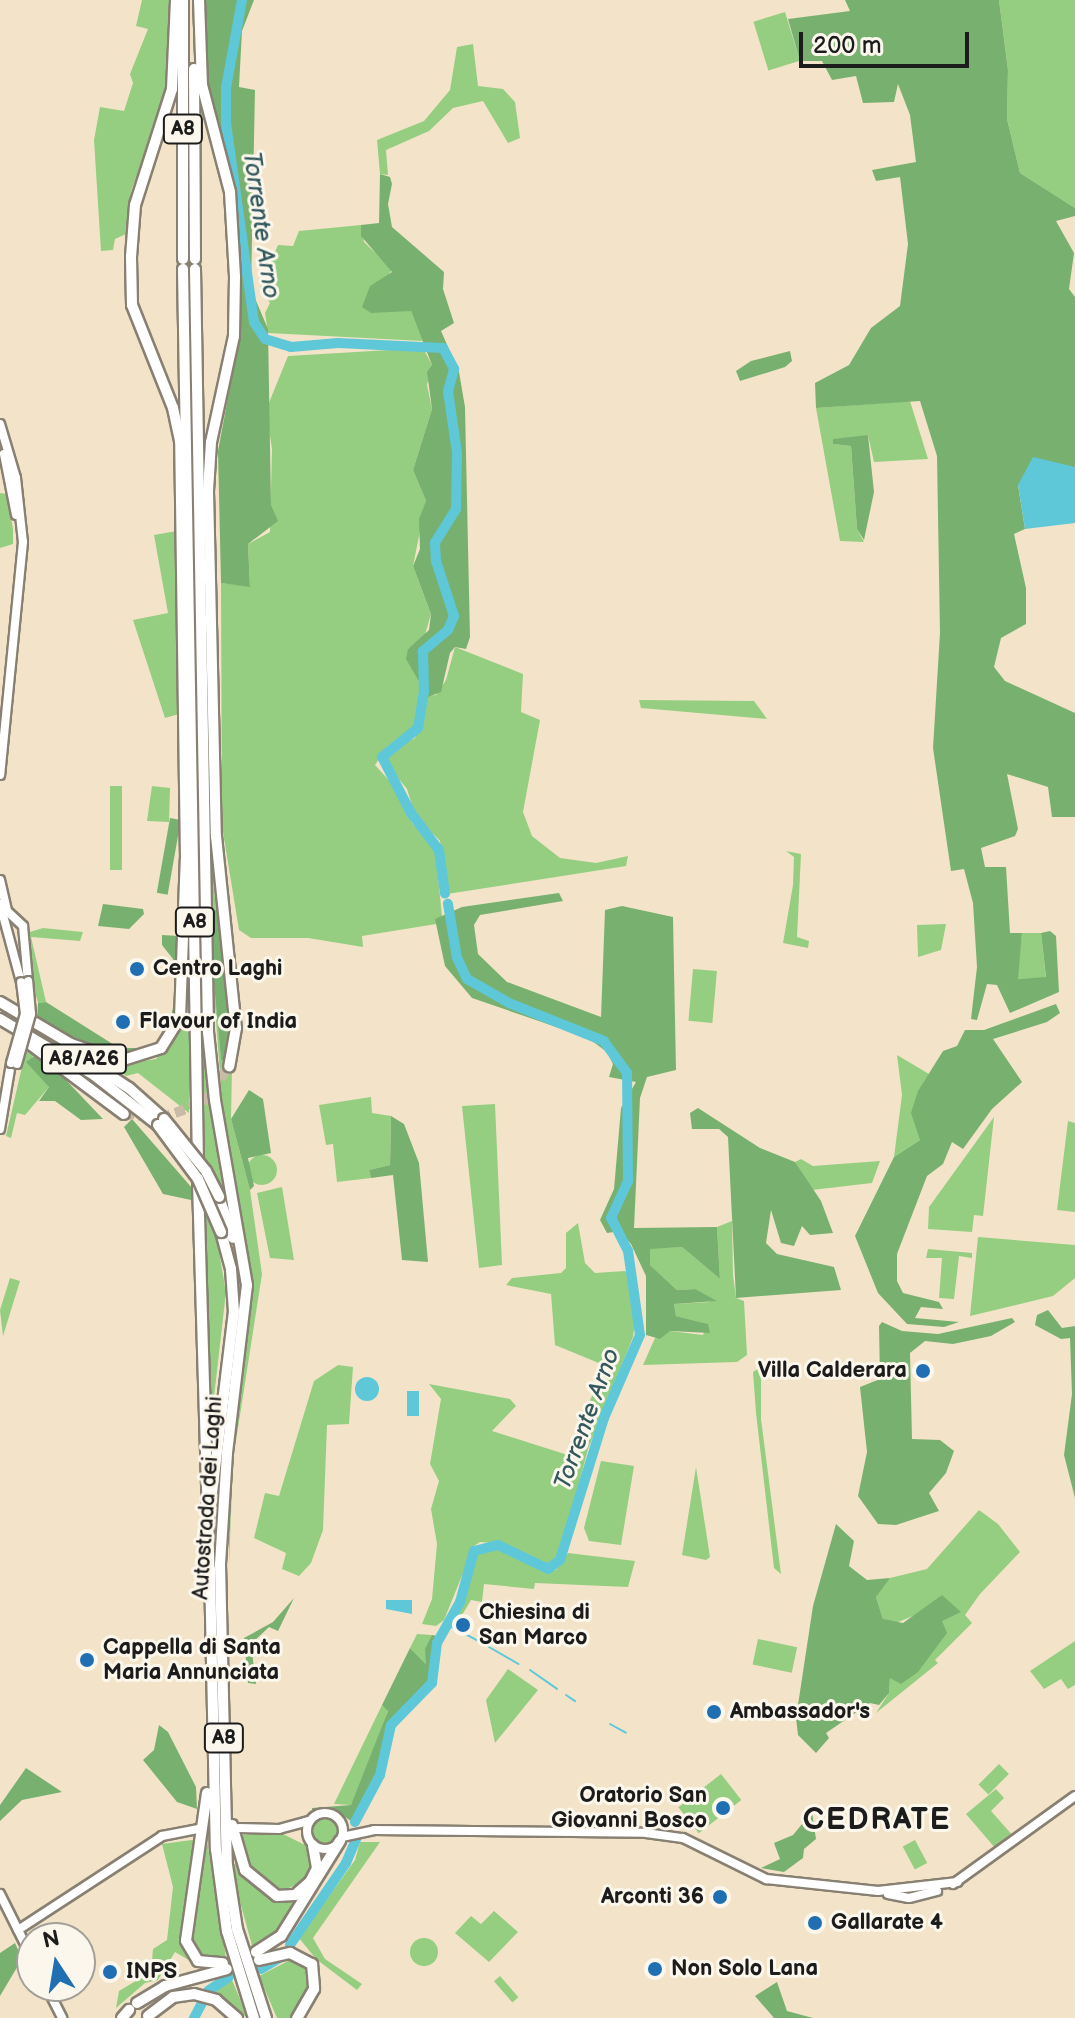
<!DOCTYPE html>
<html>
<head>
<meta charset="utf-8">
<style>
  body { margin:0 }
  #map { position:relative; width:1075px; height:2018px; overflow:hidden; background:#f3e4c9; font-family:"Balsamiq Sans",sans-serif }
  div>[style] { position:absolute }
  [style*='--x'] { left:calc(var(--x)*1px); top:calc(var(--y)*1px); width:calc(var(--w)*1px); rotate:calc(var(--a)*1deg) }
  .green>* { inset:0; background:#95ce81; transform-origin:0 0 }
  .round { border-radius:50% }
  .forest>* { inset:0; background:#78b16f; transform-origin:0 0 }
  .water>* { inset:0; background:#5ec8d9; transform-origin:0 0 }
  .stream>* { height:2px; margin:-1px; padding:0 1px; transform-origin:1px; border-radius:1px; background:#5ec8d9 }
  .river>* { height:10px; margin:-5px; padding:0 5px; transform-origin:5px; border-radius:5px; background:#5ec8d9 }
  .highway-tunnel>* { height:10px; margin-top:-5px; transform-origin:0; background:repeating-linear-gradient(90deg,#c8bca6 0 10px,transparent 0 15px) }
  .roads { filter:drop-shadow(2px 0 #888072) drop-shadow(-2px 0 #888072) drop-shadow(0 2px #888072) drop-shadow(0 -2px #888072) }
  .major>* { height:8px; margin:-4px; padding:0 4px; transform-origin:4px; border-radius:4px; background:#fff }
  .major>.ring { margin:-4px; padding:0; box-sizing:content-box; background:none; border:8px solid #fff; border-radius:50% }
  .highway>* { height:10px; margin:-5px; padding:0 5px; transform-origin:5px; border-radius:5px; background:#fff }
  .bridges { filter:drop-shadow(2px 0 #888072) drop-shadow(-2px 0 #888072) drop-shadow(0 2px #888072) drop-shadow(0 -2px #888072) }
  .major-bridge>* { height:8px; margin:-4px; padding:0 4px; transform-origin:4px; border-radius:4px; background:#fff }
  .highway-bridge>* { height:10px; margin:-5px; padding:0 5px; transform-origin:5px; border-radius:5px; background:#fff }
  .dots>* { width:22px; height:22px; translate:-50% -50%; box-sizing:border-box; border:4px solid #fbf7ec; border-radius:50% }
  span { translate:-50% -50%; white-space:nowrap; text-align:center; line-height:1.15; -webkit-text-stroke:6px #fbf7ec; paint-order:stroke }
  .shield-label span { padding:2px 6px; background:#fbf7ec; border:2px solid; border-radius:6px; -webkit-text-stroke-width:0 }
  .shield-label { font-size:20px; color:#1c1c1c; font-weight:700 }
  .poi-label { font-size:22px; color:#1c1c1c; font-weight:700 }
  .left { translate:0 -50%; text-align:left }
  .right { translate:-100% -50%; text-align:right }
  .street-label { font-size:22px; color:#1c1c1c }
  .water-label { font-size:24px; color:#33585e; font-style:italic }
  .district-label { font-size:30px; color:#1c1c1c; font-weight:700; letter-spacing:2px }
  .north { position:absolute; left:16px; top:1922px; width:80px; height:80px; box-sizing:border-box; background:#fbf7ec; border:2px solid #a29f99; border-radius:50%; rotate:348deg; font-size:22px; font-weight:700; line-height:32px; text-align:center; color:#1c1c1c }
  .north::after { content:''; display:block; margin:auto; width:28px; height:36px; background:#1f6fb2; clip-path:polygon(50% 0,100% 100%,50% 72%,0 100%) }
  .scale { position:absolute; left:799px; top:32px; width:170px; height:36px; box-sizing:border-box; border:4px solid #1c1c1c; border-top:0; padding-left:10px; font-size:24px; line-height:28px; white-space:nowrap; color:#1c1c1c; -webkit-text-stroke:6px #fbf7ec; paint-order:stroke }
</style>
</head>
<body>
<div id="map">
  <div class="green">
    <i style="clip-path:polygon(142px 0,174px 0,168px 91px,131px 191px,126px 234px,115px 239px,113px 250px,101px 251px,94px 140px,100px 107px,124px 111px,133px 83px,130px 74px,148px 29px,136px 26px)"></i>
    <i style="clip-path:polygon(999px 0,1075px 0,1075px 208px,1020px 173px,1007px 119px,1008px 70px)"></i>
    <i style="left:785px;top:12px;width:51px;height:33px;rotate:73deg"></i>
    <i style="clip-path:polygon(473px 44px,478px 86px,503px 89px,515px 102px,520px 138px,508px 143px,483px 101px,453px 108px,429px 131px,386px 150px,388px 175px,380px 174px,377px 140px,424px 121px,450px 90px,457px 47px)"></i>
    <i style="clip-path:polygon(361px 225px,364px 242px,392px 269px,387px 278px,370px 286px,411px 311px,423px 341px,268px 333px,265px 313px,270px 303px,260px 288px,278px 245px,293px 246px,299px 231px)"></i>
    <i style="clip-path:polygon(423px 348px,432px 365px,427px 385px,432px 409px,413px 470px,426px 501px,413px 566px,431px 614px,424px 638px,408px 649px,423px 694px,415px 728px,388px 746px,375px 765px,395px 787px,412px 823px,435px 847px,442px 916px,436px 924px,362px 936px,363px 947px,308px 938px,251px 938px,239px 930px,222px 826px,221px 583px,250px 586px,248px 544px,270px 532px,272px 449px,266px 410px,288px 356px)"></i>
    <i style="clip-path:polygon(910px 401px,928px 459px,874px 462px,868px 435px,834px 444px,851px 446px,857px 529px,864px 542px,840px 541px,816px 408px)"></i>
    <i style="clip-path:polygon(0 493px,7px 494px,13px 529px,13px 544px,0 548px)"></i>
    <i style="clip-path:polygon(177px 531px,179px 714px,165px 718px,133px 620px,168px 613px,154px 535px)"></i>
    <i style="clip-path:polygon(455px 647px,523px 674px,521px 712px,540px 720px,523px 812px,532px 836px,560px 858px,596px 863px,628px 856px,626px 866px,447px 894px,440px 841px,415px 815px,407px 789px,385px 762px,394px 748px,415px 738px,426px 696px,436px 695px,446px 680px)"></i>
    <i style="clip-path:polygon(639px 700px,754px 701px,767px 719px,641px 708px)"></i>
    <i style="left:110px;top:786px;width:12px;height:84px"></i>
    <i style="clip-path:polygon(152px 786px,170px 788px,169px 822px,147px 821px)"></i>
    <i style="clip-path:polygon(209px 819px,220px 910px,209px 912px)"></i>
    <i style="clip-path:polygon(786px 851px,801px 854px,797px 937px,809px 941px,808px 948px,783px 943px,793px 885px,794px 857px)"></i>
    <i style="clip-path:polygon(946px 924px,941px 950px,918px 957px,917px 925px)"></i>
    <i style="clip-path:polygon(43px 928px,83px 932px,80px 941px,31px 937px,46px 1002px,38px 1003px,23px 946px,30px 932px)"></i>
    <i style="clip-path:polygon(1022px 933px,1041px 933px,1046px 978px,1017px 979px)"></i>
    <i style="clip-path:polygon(211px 951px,221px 1060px,232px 1069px,231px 1119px,250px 1190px,262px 1274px,233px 1460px,229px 1567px,229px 1475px,251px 1284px,223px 1116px)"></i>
    <i style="left:693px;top:969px;width:24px;height:52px;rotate:5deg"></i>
    <i style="clip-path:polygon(199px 987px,225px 1193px,222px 1194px,201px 1154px)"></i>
    <i style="clip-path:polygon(183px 1025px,190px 1026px,189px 1113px,138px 1073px,126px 1076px,114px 1066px,156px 1059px)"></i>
    <i style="clip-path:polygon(27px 1045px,37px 1054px,32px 1057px,49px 1087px,25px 1115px,17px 1113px,11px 1138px,6px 1136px)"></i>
    <i style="clip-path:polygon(897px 1055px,929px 1074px,923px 1083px,920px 1140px,894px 1157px,902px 1095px)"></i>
    <i style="clip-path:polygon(371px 1097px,372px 1113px,391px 1116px,390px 1165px,369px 1170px,371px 1178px,337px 1182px,333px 1144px,326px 1145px,319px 1105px)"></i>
    <i style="clip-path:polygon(495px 1104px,502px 1265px,479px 1268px,462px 1106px)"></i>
    <i style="clip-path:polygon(994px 1117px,983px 1216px,974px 1215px,972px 1232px,928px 1229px,929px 1207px)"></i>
    <i style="clip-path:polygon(1068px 1121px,1075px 1123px,1075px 1212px,1057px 1210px)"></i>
    <i class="round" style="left:247px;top:1155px;width:30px;height:30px"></i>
    <i style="clip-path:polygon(801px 1159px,813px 1166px,880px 1161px,872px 1183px,812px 1190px,795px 1162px)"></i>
    <i style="clip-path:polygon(282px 1187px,294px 1260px,270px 1258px,257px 1193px)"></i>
    <i style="clip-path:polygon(202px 1203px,215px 1229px,226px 1292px,209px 1441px)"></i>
    <i style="clip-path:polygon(732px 1221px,733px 1275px,736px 1298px,744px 1301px,747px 1355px,737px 1362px,643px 1365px,655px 1338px,670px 1331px,703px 1335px,707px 1324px,676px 1316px,674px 1304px,710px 1302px,695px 1289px,677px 1290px,650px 1265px,650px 1248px,682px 1247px,720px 1279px,717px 1227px)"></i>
    <i style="clip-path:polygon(578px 1223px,585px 1263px,595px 1273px,625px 1271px,631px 1278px,636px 1315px,633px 1337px,588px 1449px,561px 1552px,548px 1565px,497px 1543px,480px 1542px,474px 1546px,444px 1620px,436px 1626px,422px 1624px,432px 1599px,437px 1544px,431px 1509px,439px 1481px,430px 1464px,441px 1399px,429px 1384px,510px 1399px,516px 1406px,492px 1431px,574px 1457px,584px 1413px,606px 1366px,555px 1345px,551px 1294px,506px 1285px,512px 1278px,561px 1273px,566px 1268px,566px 1233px)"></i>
    <i style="clip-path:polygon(978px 1237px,1075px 1245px,1075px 1278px,1053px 1296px,970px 1316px)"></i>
    <i style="clip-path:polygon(928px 1249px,972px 1253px,972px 1258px,959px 1256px,954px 1299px,939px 1298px,942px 1258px,926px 1258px)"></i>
    <i style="clip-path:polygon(10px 1278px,20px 1281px,3px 1336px,0 1310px)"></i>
    <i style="clip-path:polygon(338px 1365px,353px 1367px,349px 1424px,327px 1425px,323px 1530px,311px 1563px,299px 1576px,282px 1569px,286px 1553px,254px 1538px,265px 1493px,279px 1496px,314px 1381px)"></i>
    <i style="clip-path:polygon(761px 1367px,761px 1419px,781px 1574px,774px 1568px,756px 1413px,753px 1372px)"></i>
    <i style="clip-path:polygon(601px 1461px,634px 1466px,621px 1545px,589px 1541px,584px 1528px)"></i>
    <i style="clip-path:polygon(696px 1467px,710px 1557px,706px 1560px,682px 1555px)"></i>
    <i style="clip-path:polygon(979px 1510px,998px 1524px,1020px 1552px,980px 1594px,965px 1615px,972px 1623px,935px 1660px,938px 1663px,876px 1713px,889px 1693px,890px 1677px,942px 1621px,942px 1595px,925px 1611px,891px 1625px,883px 1619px,876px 1597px,879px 1587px,890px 1578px,927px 1569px)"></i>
    <i style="clip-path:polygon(486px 1548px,497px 1548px,546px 1571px,556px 1570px,568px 1553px,635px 1561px,628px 1587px,535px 1583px,534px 1589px,484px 1584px,482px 1602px,471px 1600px,455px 1627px,451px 1624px,475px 1557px)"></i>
    <i style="clip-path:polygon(417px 1634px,432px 1635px,427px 1665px,410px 1648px)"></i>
    <i style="left:758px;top:1639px;width:40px;height:26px;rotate:12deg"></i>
    <i style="clip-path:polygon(1075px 1641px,1075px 1685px,1068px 1689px,1061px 1679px,1044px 1689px,1030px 1671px)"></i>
    <i style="clip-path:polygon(508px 1669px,538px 1690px,495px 1743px,486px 1700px)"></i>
    <i style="clip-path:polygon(382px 1705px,388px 1710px,368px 1772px,351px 1805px,334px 1804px)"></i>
    <i style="left:999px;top:1764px;width:14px;height:29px;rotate:45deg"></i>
    <i style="left:721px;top:1774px;width:33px;height:54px;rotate:52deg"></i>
    <i style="clip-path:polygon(996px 1789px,1004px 1798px,991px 1811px,1014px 1837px,996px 1849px,966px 1814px)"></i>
    <i class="round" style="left:310px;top:1817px;width:28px;height:28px"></i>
    <i style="clip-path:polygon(281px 1833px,309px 1847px,312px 1862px,303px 1881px,281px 1892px,247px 1870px,238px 1835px)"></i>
    <i style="clip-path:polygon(199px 1839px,184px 1947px,200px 1966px,224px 1966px,206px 1970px,175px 1952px,158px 1980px,145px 1983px,116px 2008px,119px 1991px,151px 1972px,153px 1949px,167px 1940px,173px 1887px,162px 1844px)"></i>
    <i style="clip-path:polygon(207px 1840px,226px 1958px,206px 1961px,193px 1949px,190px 1931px)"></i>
    <i style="left:915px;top:1840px;width:26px;height:14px;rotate:62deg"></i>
    <i style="clip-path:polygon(360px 1842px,380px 1842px,313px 1938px,325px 1959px,362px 1984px,357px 1990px,316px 1959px,299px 1938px,355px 1860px)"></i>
    <i style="clip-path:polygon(236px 1863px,264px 1895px,301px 1898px,274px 1937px,253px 1949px,237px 1891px,232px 1865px)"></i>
    <i style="clip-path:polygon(494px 1911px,518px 1932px,489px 1962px,455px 1933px,471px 1916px,481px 1924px)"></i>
    <i class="round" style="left:410px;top:1938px;width:28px;height:28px"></i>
    <i style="clip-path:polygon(294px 1958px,308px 1967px,310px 1987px,291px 2018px,277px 2018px,259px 1976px)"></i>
    <i style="left:500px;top:1976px;width:28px;height:8px;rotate:49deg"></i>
    <i style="clip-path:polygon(232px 1980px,248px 2018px,212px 1994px)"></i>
  </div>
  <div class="forest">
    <i style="clip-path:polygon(205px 0,254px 0,242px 31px,239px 87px,255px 90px,251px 289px,268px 329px,271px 505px,278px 521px,248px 544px,250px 587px,221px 583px,218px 451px,236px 355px,239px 231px,227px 158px,209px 97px)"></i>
    <i style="clip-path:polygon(845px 0,999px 0,1008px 70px,1007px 119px,1020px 173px,1075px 208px,1075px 216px,1056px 221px,1074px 253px,1069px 289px,1075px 297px,1075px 467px,1018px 485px,1025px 529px,1014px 534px,1026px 588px,1026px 624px,1001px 638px,994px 667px,1005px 681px,1075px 713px,1075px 817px,1052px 817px,1048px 787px,1007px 774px,1018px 829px,1015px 836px,981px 848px,985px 867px,1006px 867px,1010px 933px,1022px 933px,1018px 979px,1046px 977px,1041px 933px,1050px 931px,1056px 936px,1059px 992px,1010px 1013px,997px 985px,987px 984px,977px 1020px,971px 1019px,977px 967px,973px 903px,964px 869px,951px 871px,933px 748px,940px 633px,937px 456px,920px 401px,816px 408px,815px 383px,849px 365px,871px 328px,900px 306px,908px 244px,900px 177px,876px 181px,872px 170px,916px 162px,910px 115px,898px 84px,894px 102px,863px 103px,856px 76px,832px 80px,822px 61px,800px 61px,788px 19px,850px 11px)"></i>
    <i style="clip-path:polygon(380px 174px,390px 177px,392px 184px,388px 204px,392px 227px,444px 272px,443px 289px,454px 323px,441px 331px,459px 372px,465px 407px,470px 637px,466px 649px,455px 647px,450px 653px,441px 692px,428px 697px,406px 659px,408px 649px,429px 630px,431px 614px,413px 566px,420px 549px,419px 519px,426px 501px,413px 470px,432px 409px,427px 372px,432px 365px,411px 311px,371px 313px,362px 307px,370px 286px,392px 272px,361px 236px,361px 225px,379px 223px)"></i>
    <i style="clip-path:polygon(790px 351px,792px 361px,785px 367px,740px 381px,736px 371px,751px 361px)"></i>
    <i style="clip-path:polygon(868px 435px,874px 492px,864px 540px,857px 529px,851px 446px,833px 444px,833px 439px)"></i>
    <i style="left:170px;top:818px;width:11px;height:76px;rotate:10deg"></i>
    <i style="clip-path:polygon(559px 893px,563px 901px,480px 915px,474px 925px,478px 954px,507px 982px,601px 1017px,605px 910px,622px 906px,673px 917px,676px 1070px,647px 1077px,640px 1098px,634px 1228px,717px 1227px,720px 1279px,682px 1247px,650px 1249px,650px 1265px,677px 1290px,695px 1289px,717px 1301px,674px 1304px,676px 1316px,708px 1324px,710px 1333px,670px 1331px,660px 1339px,646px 1335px,646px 1276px,631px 1244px,620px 1231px,607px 1233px,600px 1220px,614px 1189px,621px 1108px,636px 1082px,609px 1077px,613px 1064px,607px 1052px,588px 1038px,472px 998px,445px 966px,435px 919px,462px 907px)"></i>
    <i style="clip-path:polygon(103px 904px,143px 909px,144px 914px,129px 929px,98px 926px)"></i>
    <i style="clip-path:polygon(217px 910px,233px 1026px,226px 1064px,221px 1060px,211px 951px,209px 912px)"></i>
    <i style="clip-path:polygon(162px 935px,179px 936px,176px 1020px,167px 1033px,175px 999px,173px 959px,162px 945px)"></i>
    <i style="clip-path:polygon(46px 1002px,119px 1048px,154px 1048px,128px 1057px,92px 1049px,37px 1018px,38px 1003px)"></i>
    <i style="clip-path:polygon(1056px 1004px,1060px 1013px,1047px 1022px,993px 1039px,1022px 1082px,992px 1109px,963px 1149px,952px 1142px,943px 1164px,927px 1176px,897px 1254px,897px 1281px,903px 1293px,939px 1302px,943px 1309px,921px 1307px,915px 1318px,959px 1322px,944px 1327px,907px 1324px,878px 1293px,855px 1236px,894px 1157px,920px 1140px,911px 1113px,918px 1091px,943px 1051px,957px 1046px,965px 1030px,984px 1030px)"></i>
    <i style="clip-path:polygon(37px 1054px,64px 1078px,103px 1119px,81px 1120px,55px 1101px,39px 1101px,49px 1087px,26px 1062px)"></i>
    <i style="clip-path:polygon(249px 1090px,263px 1099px,271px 1153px,248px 1158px,254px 1186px,250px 1190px,231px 1119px)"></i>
    <i style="clip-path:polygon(698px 1108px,760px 1148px,795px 1162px,821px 1201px,833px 1233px,810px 1235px,802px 1226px,794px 1246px,781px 1243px,771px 1210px,766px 1243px,777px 1254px,834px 1267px,841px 1290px,736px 1298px,728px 1137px,719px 1129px,692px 1129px,690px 1113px)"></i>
    <i style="clip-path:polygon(391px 1116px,404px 1124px,419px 1163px,428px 1262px,402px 1260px,393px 1175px,371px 1178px,369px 1170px,390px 1165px)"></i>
    <i style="clip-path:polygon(132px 1119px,192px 1188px,191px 1200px,163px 1194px,124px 1127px)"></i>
    <i style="clip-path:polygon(1048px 1310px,1062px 1328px,1075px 1326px,1075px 1498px,1064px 1455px,1072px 1394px,1070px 1338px,1061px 1339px,1035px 1325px,1037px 1315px)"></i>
    <i style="clip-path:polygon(1012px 1318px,1015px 1322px,991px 1336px,953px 1344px,925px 1341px,910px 1353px,912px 1439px,940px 1440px,954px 1451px,946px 1473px,929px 1493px,939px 1511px,896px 1525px,878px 1524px,858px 1496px,867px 1452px,860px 1387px,880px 1379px,879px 1326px,882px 1322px,902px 1331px,938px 1334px)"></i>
    <i style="clip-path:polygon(836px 1524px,854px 1541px,849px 1566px,867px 1580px,890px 1578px,876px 1597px,883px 1619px,903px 1623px,942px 1595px,961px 1612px,942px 1621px,947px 1633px,918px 1672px,901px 1684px,890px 1678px,889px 1693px,879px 1705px,870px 1703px,826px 1733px,829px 1738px,816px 1753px,798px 1735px,796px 1718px,813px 1606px)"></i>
    <i style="clip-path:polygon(294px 1598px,278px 1631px,269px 1627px,251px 1644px,256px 1684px,248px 1683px,244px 1638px,273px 1622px)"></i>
    <i style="clip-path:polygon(432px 1635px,437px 1636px,430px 1681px,390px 1722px,378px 1774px,351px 1821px,333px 1809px,312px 1812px,312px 1808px,351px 1805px,388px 1711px,382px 1705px,410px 1648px,426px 1664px,425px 1649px)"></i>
    <i style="clip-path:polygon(159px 1725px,168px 1732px,196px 1787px,197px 1809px,177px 1802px,143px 1760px,154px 1750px)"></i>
    <i style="clip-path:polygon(26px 1768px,62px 1792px,22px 1800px,0 1821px,0 1805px)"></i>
    <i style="clip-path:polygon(812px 1812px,816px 1839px,804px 1849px,803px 1858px,784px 1872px,761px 1868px,780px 1859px,774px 1843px,793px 1835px)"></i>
    <i style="clip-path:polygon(15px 1943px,22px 1959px,0 1996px,0 1953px)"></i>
    <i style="clip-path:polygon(777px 1982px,787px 2011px,813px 2018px,774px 2018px,755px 1996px)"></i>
  </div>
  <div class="water">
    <i style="clip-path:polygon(1033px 457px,1075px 467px,1075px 523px,1025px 529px,1018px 485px)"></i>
    <i class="round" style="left:355px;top:1377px;width:24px;height:24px"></i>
    <i style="left:407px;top:1391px;width:12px;height:25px"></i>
    <i style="clip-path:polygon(386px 1600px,412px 1600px,412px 1614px,386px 1609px)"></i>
  </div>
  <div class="stream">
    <i style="--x:446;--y:1624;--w:45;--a:27.7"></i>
    <i style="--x:489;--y:1647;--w:34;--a:30"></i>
    <i style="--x:530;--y:1670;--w:33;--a:35"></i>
    <i style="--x:566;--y:1695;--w:11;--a:34"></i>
    <i style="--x:610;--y:1724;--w:18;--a:29"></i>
  </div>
  <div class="river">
    <i style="--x:242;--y:0;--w:89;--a:100.3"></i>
    <i style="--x:226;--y:88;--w:35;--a:90"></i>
    <i style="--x:226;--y:123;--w:201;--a:82"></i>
    <i style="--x:254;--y:322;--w:20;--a:57"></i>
    <i style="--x:265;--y:339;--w:27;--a:17"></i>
    <i style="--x:291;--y:347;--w:47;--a:-4.9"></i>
    <i style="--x:338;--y:343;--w:105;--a:2.7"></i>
    <i style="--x:443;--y:348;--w:24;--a:62"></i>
    <i style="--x:454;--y:369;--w:23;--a:105"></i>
    <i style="--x:448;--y:391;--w:63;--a:81.7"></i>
    <i style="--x:457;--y:453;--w:56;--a:91"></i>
    <i style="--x:456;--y:509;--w:40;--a:122"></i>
    <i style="--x:435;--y:543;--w:18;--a:87"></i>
    <i style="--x:436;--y:561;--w:58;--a:71.9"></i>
    <i style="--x:454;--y:616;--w:15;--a:113"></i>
    <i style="--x:448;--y:630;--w:33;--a:140"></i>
    <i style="--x:423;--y:651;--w:40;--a:88.6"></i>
    <i style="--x:424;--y:691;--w:37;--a:99"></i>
    <i style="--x:418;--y:728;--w:46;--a:141.1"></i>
    <i style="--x:382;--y:757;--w:63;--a:62.6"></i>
    <i style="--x:411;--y:813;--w:46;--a:52.9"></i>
    <i style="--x:439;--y:850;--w:44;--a:82.2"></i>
    <i style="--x:355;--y:1822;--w:53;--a:-62"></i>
    <i style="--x:380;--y:1775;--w:51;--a:-77.6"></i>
    <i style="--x:391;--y:1725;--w:59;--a:-45.7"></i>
    <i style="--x:432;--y:1683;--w:40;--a:-82.9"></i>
    <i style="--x:437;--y:1643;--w:47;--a:-60.7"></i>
    <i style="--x:460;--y:1602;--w:53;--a:-74.6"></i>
    <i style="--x:474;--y:1551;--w:25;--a:-14"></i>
    <i style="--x:498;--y:1545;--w:55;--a:25.6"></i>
    <i style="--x:548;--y:1569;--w:15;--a:-37"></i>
    <i style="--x:560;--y:1560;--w:149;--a:-72.8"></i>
    <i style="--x:604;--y:1418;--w:90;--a:-66.6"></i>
    <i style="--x:640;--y:1335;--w:85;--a:-98.1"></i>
    <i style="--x:628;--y:1251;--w:37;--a:-117"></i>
    <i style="--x:611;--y:1218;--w:41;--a:-65.3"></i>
    <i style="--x:628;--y:1181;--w:108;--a:-90.5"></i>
    <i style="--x:627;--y:1073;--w:39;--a:-126"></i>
    <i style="--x:604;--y:1041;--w:102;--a:-158.2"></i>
    <i style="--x:509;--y:1003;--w:48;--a:-150.3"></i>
    <i style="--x:467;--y:979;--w:23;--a:-115"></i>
    <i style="--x:457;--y:958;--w:55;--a:-99.5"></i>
    <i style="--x:290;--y:1945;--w:99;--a:-55.7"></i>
    <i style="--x:346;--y:1863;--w:26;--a:-67"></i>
    <i style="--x:261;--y:1969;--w:26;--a:-31"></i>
    <i style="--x:208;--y:1991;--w:25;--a:-34"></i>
    <i style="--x:194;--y:2018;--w:21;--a:-62"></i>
  </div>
  <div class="highway-tunnel">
    <i style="--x:124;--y:1114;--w:37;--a:6"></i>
    <i style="--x:161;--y:1118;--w:45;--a:-19.7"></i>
    <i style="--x:203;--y:1103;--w:45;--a:-54.9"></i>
  </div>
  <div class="roads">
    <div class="major">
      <i style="--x:0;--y:424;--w:56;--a:73.5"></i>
      <i style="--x:16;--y:478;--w:64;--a:83.8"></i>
      <i style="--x:23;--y:542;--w:234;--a:95.6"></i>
      <i style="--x:4;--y:454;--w:62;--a:78.9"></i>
      <i style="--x:0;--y:880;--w:32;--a:77"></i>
      <i style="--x:7;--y:911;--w:22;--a:43"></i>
      <i style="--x:23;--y:926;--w:55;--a:84.8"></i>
      <i style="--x:0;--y:904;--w:81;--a:74.9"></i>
      <i style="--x:0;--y:1129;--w:67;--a:-80.5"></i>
      <i class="ring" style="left:307px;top:1813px;width:28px;height:28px"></i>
      <i style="--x:239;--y:1828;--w:40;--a:1.4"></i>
      <i style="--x:279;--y:1829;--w:31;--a:-15"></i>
      <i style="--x:342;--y:1837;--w:33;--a:-12"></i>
      <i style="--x:374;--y:1830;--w:272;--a:0.6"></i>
      <i style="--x:646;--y:1833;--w:37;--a:8"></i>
      <i style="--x:683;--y:1838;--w:93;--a:26.3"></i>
      <i style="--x:766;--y:1879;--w:113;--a:6.1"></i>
      <i style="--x:878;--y:1891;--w:80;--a:-6.5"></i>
      <i style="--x:953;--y:1884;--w:150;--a:-35.8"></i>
      <i style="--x:0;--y:1894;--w:72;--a:63.4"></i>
      <i style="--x:888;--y:1894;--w:21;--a:11"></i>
      <i style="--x:909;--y:1898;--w:29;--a:-14"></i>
      <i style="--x:18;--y:1930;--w:172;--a:-33.1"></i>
      <i style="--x:162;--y:1836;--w:36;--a:-11"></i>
      <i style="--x:46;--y:1986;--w:36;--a:63"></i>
    </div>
    <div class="highway">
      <i style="--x:183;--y:0;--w:259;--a:90"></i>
      <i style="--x:199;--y:0;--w:85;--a:88"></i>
      <i style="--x:202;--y:85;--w:111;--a:75.3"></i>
      <i style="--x:230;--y:192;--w:85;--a:86.6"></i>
      <i style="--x:235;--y:277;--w:59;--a:91"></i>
      <i style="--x:234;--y:336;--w:108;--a:102.2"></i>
      <i style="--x:211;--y:442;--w:49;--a:93.5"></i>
      <i style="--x:208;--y:491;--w:345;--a:88.7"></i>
      <i style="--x:216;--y:836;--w:193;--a:84.1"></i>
      <i style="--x:236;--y:1028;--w:39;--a:100"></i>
      <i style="--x:194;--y:69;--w:190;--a:89.7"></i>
      <i style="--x:183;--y:269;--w:897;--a:89.04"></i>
      <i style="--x:195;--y:269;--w:763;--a:89.02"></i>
      <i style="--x:208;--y:1032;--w:68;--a:84.1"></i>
      <i style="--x:215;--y:1100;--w:188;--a:80.2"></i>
      <i style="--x:247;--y:1285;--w:169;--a:96.8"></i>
      <i style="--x:227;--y:1453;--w:111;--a:93.6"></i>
      <i style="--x:220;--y:1564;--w:301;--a:88.7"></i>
      <i style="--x:227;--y:1865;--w:65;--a:81.1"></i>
      <i style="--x:237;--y:1929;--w:94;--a:72"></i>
      <i style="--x:0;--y:1002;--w:82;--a:30.6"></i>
      <i style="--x:71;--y:1044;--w:52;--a:19.1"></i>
      <i style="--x:120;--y:1061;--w:43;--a:-17.6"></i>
      <i style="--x:161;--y:1048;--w:36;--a:-58"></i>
      <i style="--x:180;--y:1018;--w:160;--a:-87.9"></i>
      <i style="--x:186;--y:858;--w:417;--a:-90.8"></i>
      <i style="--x:180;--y:441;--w:34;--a:-102"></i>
      <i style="--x:173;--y:408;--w:111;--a:-111.7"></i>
      <i style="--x:132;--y:305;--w:48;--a:-91.2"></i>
      <i style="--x:131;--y:257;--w:52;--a:-85.6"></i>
      <i style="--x:135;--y:205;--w:122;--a:-72.3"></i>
      <i style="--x:172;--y:89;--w:89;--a:-87.4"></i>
      <i style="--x:0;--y:1019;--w:109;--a:30.8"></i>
      <i style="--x:94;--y:1075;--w:81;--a:38"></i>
      <i style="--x:26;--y:1041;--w:122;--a:36.7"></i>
      <i style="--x:66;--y:1047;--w:75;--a:33.1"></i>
      <i style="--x:129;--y:1088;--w:47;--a:41.5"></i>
      <i style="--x:198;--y:1182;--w:393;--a:88.3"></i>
      <i style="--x:219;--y:1197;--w:43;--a:71.1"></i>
      <i style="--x:212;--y:1493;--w:182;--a:-83.1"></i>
      <i style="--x:234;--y:1312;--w:43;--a:-94"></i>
      <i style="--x:231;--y:1269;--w:38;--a:-105"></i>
      <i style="--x:210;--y:1569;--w:280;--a:88.8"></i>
      <i style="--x:216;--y:1849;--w:83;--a:82.4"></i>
      <i style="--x:227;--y:1931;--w:91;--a:72.8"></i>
      <i style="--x:207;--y:1793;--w:149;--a:98.1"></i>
      <i style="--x:186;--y:1941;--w:23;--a:59"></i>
      <i style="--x:198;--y:1961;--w:25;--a:5"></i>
      <i style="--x:232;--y:1825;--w:47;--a:73.9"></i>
      <i style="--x:245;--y:1870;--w:41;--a:39.1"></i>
      <i style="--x:277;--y:1896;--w:18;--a:-3"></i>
      <i style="--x:295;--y:1895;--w:20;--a:-41"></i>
      <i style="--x:310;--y:1882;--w:16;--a:-63"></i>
      <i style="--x:317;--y:1868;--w:23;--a:-100"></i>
      <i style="--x:256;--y:1952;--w:30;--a:-33"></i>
      <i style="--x:281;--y:1936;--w:112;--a:-58.2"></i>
      <i style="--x:259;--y:1960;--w:32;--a:-13"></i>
      <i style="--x:290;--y:1953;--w:25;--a:27"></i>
      <i style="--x:312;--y:1964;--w:25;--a:85"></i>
      <i style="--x:314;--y:1989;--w:34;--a:120"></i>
      <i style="--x:137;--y:2003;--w:33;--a:-31"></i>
      <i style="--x:165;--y:1986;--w:64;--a:-15.3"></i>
      <i style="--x:148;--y:2016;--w:31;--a:-37"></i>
      <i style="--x:173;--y:1997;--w:21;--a:-8"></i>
      <i style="--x:194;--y:1994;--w:23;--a:15"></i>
      <i style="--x:216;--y:2000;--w:28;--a:41"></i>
      <i style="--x:122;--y:2018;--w:11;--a:-49"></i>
    </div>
  </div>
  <div class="bridges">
    <div class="major-bridge">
      <i style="--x:11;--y:1063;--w:51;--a:-74.1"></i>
      <i style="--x:25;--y:1014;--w:32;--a:-97"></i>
      <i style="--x:17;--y:1064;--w:52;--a:-74.4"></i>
      <i style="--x:31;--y:1014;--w:33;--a:-95"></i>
    </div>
    <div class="highway-bridge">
      <i style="--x:164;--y:1119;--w:67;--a:51.1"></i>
      <i style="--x:206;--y:1171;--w:29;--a:63"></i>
      <i style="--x:158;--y:1125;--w:67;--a:53.5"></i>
      <i style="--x:198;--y:1179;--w:58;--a:66.5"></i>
    </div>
  </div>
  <div class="dots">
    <i style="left:137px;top:969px;background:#1f6fb2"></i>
    <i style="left:123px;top:1022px;background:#1f6fb2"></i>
    <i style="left:923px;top:1371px;background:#1f6fb2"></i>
    <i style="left:463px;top:1625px;background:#1f6fb2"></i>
    <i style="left:87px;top:1660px;background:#1f6fb2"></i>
    <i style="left:714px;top:1712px;background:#1f6fb2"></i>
    <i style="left:723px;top:1808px;background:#1f6fb2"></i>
    <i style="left:720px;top:1897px;background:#1f6fb2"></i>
    <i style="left:815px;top:1923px;background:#1f6fb2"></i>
    <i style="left:655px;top:1969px;background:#1f6fb2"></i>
    <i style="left:110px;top:1972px;background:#1f6fb2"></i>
  </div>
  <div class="shield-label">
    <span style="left:183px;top:129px">A8</span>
    <span style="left:195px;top:922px">A8</span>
    <span style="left:84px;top:1059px">A8/A26</span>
    <span style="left:224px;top:1738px">A8</span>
  </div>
  <div class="poi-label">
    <span class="left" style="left:153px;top:969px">Centro Laghi</span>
    <span class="left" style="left:139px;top:1022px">Flavour of India</span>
    <span class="right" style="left:907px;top:1371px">Villa Calderara</span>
    <span class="left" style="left:479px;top:1625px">Chiesina di<br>San Marco</span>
    <span class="left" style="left:103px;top:1660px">Cappella di Santa<br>Maria Annunciata</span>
    <span class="left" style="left:730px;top:1712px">Ambassador's</span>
    <span class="right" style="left:707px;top:1808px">Oratorio San<br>Giovanni Bosco</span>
    <span class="right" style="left:704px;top:1897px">Arconti 36</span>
    <span class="left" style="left:831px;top:1923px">Gallarate 4</span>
    <span class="left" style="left:671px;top:1969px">Non Solo Lana</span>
    <span class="left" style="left:126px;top:1972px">INPS</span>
  </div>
  <div class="street-label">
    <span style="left:208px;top:1498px;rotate:-86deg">Autostrada dei Laghi</span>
  </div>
  <div class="water-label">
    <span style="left:261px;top:225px;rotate:82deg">Torrente Arno</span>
    <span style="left:587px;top:1419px;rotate:-70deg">Torrente Arno</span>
  </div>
  <div class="district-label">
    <span style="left:877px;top:1820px">CEDRATE</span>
  </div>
  <div class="north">N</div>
  <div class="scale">200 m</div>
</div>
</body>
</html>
